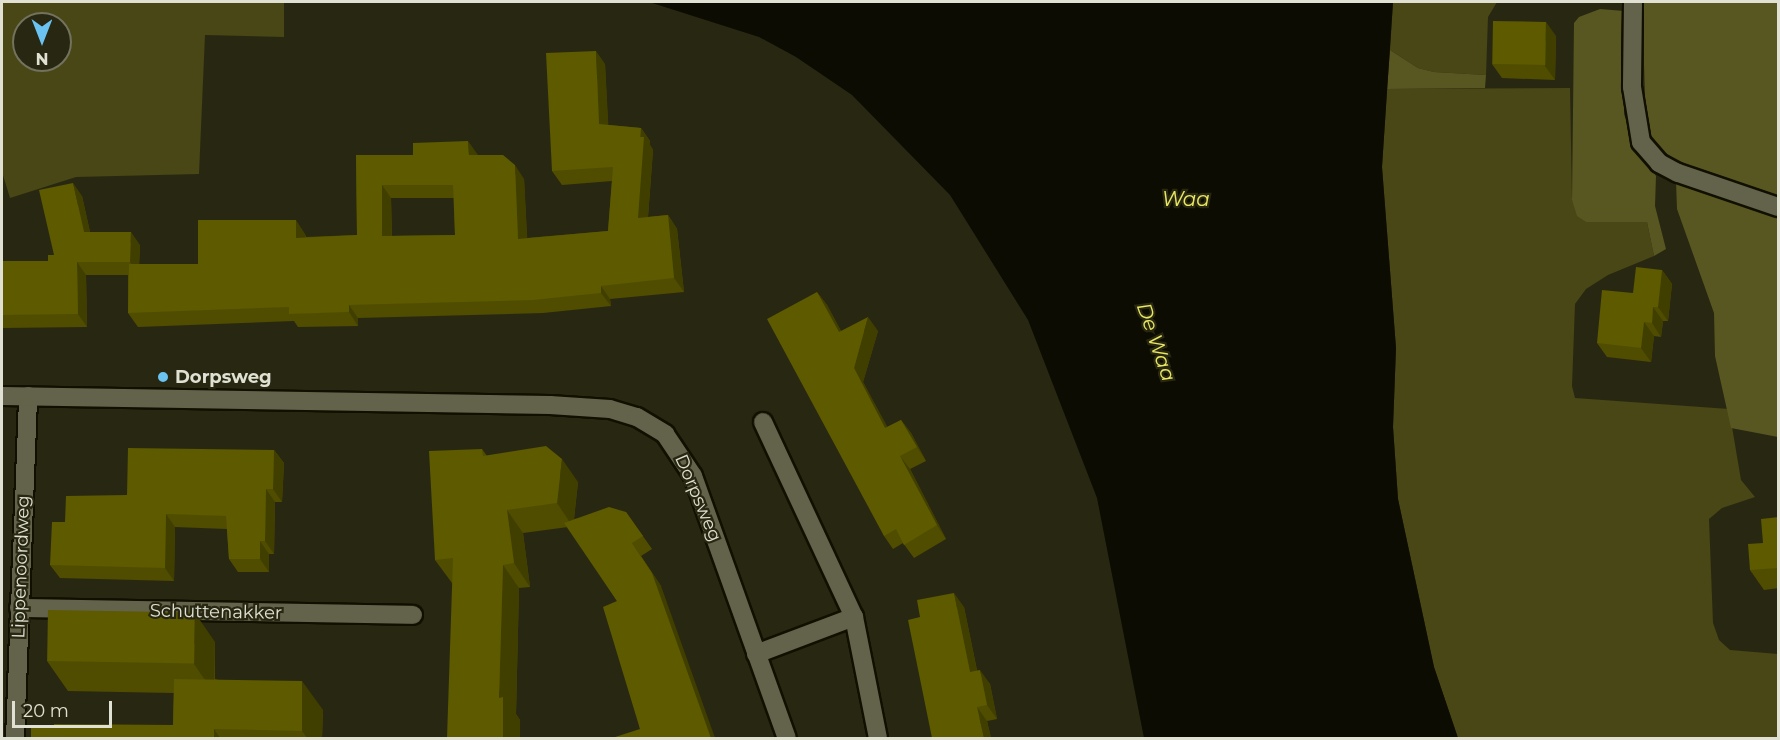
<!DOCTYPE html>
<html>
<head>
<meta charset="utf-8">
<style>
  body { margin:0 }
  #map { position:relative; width:1780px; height:740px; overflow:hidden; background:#282812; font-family:Montserrat,sans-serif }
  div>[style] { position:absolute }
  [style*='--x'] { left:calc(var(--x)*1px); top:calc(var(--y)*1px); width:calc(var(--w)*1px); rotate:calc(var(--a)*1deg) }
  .green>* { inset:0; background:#484715 }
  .forest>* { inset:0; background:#585621 }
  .water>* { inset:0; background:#0c0c02 }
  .roads { filter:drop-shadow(2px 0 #111000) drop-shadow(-2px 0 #111000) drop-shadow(0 2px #111000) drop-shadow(0 -2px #111000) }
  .minor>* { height:18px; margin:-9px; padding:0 9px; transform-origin:9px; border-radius:9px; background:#62634a }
  .tertiary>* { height:18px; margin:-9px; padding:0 9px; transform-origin:9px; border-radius:9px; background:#62634a }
  .wall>* { inset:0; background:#504d00 }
  .shaded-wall>* { inset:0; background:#413f00 }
  .building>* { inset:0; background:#5d5a00; transform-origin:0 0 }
  .dots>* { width:16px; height:16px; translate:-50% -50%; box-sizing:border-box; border:3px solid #282812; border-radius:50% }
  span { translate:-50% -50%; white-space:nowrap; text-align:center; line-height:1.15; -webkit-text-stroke:4.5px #282812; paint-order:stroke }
  .poi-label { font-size:18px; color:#e0e0d3; font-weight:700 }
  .left { translate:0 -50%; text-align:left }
  .street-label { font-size:18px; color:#e0e0d3 }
  .water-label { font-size:20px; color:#eae761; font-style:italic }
  .frame { position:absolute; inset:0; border:3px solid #e0e0d3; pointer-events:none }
  .north { position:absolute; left:12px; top:12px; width:60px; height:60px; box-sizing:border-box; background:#282812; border:2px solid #72725f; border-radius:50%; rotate:180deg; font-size:16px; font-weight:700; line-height:24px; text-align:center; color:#e0e0d3 }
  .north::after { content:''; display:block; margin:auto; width:21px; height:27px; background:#6ac3f1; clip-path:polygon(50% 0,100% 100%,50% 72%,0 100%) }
  .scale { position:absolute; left:12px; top:701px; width:100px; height:27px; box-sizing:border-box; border:3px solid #e0e0d3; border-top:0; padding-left:8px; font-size:18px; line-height:21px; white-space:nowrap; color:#e0e0d3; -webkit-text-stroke:4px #282812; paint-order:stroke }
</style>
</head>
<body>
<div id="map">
  <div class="green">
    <i style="clip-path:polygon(evenodd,2px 2px,284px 2px,284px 37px,205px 35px,199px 174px,76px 177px,10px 198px,2px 172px,2px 2px,24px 24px,60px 24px,60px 60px,24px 60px,24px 24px)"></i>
    <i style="clip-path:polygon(1393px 2px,1497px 2px,1488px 17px,1486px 75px,1434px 72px,1418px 68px,1390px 50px)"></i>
    <i style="clip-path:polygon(1570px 88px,1572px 200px,1586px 222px,1647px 222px,1654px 256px,1608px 275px,1586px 289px,1575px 304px,1572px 386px,1575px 398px,1729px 409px,1741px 480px,1755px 497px,1722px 508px,1709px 519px,1713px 623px,1719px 640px,1730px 650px,1778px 654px,1778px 738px,1458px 738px,1434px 667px,1398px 499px,1393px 427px,1396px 348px,1382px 167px,1387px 89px)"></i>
  </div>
  <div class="forest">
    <i style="clip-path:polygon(1642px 2px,1778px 2px,1778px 198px,1685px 167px,1662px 153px,1651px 140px,1646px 127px)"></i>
    <i style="clip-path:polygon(1600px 9px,1624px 11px,1624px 114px,1632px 137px,1656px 176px,1655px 206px,1666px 249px,1654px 256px,1647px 222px,1586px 222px,1577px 216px,1572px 200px,1574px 23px,1579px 17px)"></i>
    <i style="clip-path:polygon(1390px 50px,1418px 68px,1434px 72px,1486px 75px,1485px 88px,1387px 89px)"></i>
    <i style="clip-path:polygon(1676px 181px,1778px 215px,1778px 437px,1731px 428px,1715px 356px,1714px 313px,1677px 209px)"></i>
  </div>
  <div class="water">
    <i style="clip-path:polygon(649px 2px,1393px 2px,1382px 167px,1396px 348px,1393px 427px,1398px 499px,1434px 667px,1458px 738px,1144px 738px,1097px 498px,1028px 320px,950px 195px,852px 95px,796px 57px,759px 37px)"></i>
  </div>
  <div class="roads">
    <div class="minor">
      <i style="--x:1633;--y:2;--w:85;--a:90.7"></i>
      <i style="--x:1632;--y:87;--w:56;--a:80.7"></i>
      <i style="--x:1641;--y:142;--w:28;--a:49"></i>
      <i style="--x:1659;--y:163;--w:21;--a:28"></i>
      <i style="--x:1678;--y:173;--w:106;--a:18.8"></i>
      <i style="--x:763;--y:422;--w:215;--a:65"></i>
      <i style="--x:854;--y:617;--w:123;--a:78.8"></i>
      <i style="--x:19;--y:608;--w:394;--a:1"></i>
      <i style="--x:756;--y:654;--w:105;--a:-20.7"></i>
      <i style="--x:15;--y:738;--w:342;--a:-87.8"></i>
    </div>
    <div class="tertiary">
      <i style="--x:2;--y:396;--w:548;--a:0.94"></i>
      <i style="--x:550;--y:405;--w:60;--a:3.8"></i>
      <i style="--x:610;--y:409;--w:28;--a:17"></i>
      <i style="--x:637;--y:417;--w:33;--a:31"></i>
      <i style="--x:665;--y:434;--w:50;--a:56.3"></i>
      <i style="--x:693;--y:476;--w:278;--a:70.3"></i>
    </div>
  </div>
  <div class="wall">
    <i style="clip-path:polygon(1556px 36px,1555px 80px,1502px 78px,1492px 64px)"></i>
    <i style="clip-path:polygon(evenodd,605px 64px,608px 125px,641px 128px,650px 141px,650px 145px,653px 150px,648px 217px,668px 215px,677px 229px,684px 292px,610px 299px,611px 306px,543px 313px,358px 318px,358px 326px,298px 327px,294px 321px,138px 327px,128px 313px,128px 275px,86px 275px,87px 327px,2px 328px,2px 261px,48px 261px,54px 255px,82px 196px,90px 232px,140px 245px,139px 264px,198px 264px,305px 234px,306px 237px,357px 235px,356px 155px,478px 155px,524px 179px,527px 238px,608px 231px,612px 181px,562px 185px,552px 171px,605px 64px,391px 198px,454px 198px,455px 235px,392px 236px,391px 198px)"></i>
    <i style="clip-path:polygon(1662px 270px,1672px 284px,1668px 321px,1663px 321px,1661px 337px,1654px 336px,1651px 362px,1607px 357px,1597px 343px,1633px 293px)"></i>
    <i style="clip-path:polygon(817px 292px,827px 305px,841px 331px,878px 331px,863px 382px,887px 427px,901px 420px,911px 433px,926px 461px,910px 469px,946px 539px,914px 558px,903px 543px,893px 549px,884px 536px)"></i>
    <i style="clip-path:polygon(482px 449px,487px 456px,578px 482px,574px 519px,626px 512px,652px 549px,641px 556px,661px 586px,640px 729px,617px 601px,568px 527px,523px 533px,530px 587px,519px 588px,516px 714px,520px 720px,520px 738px,452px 583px,435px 560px)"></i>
    <i style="clip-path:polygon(274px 450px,284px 463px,282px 502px,275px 502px,274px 554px,269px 554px,269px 572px,238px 572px,229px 559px,227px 529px,175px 527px,174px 581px,60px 578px,50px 565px,65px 522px,127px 495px)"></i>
    <i style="clip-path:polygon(1779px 517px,1779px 588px,1764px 590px,1750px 570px,1763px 543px)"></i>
    <i style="clip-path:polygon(964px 607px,977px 670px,990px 684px,997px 719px,987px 721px,991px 738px,920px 617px)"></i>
    <i style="clip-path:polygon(215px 642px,215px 679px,323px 710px,322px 738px,31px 738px,54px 728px,173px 725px,174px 693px,68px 691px,47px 661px)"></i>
  </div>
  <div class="shaded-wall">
    <i style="clip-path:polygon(1546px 22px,1556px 36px,1555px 80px,1545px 66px)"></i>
    <i style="clip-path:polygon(596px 51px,605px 64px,609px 137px,599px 124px)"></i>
    <i style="clip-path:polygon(641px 128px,650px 141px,650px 145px,653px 150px,647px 231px,638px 218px)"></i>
    <i style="clip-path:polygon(468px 141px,478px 155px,469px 155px)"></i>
    <i style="clip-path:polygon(515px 165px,524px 179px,528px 252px,518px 239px)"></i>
    <i style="clip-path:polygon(73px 183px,82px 196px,93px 245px,84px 232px)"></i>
    <i style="clip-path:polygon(382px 185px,391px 198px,392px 250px,382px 236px)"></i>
    <i style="clip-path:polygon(668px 215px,677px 229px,684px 292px,674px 278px)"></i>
    <i style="clip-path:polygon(296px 220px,305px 234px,306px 251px,296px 238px)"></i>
    <i style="clip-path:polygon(131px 232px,140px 245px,139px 275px,130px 262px)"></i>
    <i style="clip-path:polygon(77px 262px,86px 275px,87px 327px,78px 314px)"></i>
    <i style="clip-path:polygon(1662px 270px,1672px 284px,1668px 321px,1658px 307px)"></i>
    <i style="clip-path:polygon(601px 286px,610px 299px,611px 306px,601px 293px)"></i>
    <i style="clip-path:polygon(817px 292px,827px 305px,849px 346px,839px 332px)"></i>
    <i style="clip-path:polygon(349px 305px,358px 318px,358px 326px,349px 312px)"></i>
    <i style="clip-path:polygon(1653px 307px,1663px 321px,1661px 337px,1652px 323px)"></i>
    <i style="clip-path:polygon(868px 317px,878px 331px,863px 382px,895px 441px,885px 428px,854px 368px)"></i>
    <i style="clip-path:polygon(1644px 322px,1654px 336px,1651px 362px,1641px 348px)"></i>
    <i style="clip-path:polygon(901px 420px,911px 433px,926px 461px,917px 447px)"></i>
    <i style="clip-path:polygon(274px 450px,284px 463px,282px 502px,273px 489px)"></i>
    <i style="clip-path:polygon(900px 456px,910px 469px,946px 539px,937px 525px)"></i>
    <i style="clip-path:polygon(562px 459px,578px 482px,573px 527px,557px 503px)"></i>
    <i style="clip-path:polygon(266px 489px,275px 502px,274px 554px,265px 541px)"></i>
    <i style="clip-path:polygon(507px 510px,523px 533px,530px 587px,514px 563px)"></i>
    <i style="clip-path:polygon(166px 514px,175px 527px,174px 581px,165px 568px)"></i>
    <i style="clip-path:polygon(260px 541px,269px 554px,269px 572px,260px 559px)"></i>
    <i style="clip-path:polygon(632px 543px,661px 586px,715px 738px,711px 738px)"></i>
    <i style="clip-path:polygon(503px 565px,519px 588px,516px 714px,520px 720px,520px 738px,503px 738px,499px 698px)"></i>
    <i style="clip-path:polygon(954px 593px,964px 607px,980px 686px,970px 672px)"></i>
    <i style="clip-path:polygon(195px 613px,215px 642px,214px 693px,194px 664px)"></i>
    <i style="clip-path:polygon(980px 670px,990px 684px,997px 719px,987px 705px)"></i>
    <i style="clip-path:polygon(302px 681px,323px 710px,322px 738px,307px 738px,302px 731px)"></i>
    <i style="clip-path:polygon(977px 707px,987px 721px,991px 738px,984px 738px)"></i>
    <i style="clip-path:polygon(214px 729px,220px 738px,214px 738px)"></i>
  </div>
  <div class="building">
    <i style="left:1493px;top:21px;width:53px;height:43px;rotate:1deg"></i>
    <i style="clip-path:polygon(evenodd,596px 51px,599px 124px,641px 128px,640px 137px,644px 137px,638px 218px,668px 215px,674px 278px,601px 286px,601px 293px,533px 300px,349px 305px,349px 312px,289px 314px,289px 307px,128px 313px,129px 264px,198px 264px,198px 220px,296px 220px,296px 238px,357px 235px,356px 155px,413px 155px,413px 143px,468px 141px,469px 155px,503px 155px,515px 165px,518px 239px,608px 231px,613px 167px,552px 171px,546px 53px,596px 51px,382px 185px,453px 185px,455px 235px,382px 236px,382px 185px)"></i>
    <i style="clip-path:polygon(73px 183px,84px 232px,131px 232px,130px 262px,77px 262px,78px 314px,2px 315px,2px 261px,48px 261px,48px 255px,54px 255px,39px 190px)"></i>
    <i style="clip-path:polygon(1636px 267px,1662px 270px,1658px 307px,1653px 307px,1652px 323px,1644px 322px,1641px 348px,1597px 343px,1602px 290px,1633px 293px)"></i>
    <i style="clip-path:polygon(817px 292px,839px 332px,868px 317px,854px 368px,885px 428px,901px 420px,917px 447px,900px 456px,937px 525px,904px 545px,896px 529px,884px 536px,767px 319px)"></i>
    <i style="clip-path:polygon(546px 446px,562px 459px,557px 503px,507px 510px,514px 563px,503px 565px,499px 698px,503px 697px,503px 738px,447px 738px,453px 558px,435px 560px,429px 451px,482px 449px,483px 456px)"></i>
    <i style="clip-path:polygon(128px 448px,274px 450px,273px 489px,266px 489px,265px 541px,260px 541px,260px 559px,229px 559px,226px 516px,166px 514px,165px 568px,50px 565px,52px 522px,65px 522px,66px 496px,127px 495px)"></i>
    <i style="clip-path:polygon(609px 507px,626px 512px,643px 536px,632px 543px,652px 573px,711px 738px,612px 738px,640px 729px,603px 607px,617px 601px,564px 523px)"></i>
    <i style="clip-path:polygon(1779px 517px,1779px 568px,1750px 570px,1748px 544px,1763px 543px,1761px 519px)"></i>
    <i style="clip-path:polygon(954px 593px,970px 672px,980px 670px,987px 705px,977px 707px,984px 738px,932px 738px,908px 620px,920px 617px,917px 600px)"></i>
    <i style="left:48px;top:610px;width:147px;height:51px;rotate:1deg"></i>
    <i style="clip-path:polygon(174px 679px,302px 681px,302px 731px,214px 729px,214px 738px,31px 738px,31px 728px,54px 728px,54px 724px,173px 725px)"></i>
  </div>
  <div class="dots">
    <i style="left:163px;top:377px;background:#6ac3f1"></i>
  </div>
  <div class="poi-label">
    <span class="left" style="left:175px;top:377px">Dorpsweg</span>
  </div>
  <div class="street-label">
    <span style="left:698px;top:498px;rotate:67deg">Dorpsweg</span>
    <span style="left:21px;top:567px;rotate:-88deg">Lippenoordweg</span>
    <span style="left:216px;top:612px;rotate:1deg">Schuttenakker</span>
  </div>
  <div class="water-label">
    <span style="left:1186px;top:199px">Waa</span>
    <span style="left:1156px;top:342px;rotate:71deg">De Waa</span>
  </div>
  <div class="frame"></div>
  <div class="north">N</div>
  <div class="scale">20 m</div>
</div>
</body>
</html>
